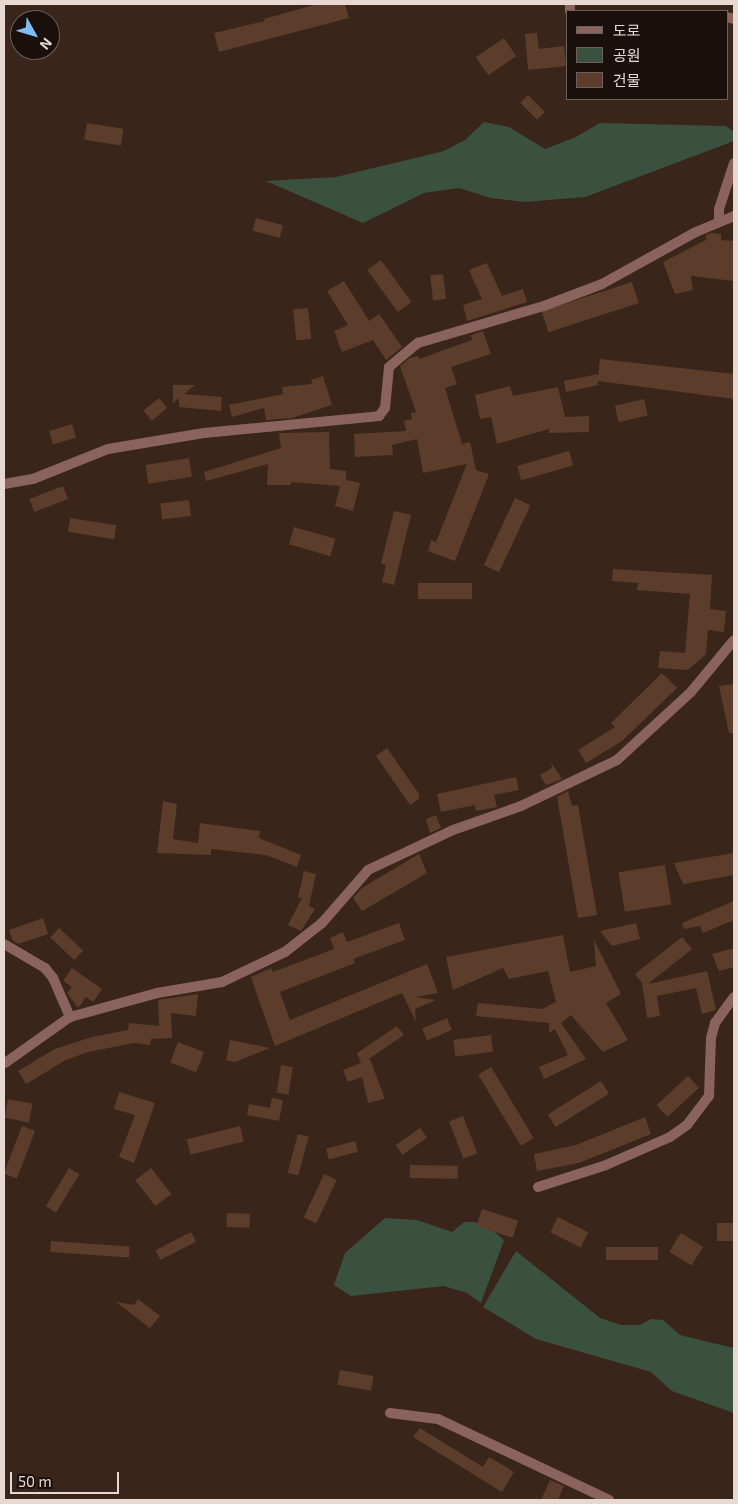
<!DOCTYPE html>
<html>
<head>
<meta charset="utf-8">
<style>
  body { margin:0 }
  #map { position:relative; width:738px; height:1504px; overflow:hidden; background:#392519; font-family:"Exo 2","Noto Sans KR",sans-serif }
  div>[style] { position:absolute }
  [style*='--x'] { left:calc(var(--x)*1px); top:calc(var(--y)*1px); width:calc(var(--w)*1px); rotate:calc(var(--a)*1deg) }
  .green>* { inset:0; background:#3b5140 }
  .building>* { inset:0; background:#5c3d2b; transform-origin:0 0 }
  .street>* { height:10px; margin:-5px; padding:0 5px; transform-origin:5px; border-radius:5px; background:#89635c }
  span { translate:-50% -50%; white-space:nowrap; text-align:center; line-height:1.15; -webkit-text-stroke:4px #19100b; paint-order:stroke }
  .frame { position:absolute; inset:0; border:5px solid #e7d9d2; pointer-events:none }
  .legend { position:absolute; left:566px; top:10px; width:162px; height:90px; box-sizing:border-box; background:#19100b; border:1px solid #6b605b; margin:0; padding:6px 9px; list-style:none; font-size:15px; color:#e7d9d2 }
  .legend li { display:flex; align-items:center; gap:10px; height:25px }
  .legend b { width:25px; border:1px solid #6b605b }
  .north { position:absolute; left:10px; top:10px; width:50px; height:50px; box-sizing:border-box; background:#19100b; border:1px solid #6b605b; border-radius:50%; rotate:129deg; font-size:14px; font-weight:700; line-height:20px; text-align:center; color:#e7d9d2 }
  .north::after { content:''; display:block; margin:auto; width:18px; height:22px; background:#7fbdfa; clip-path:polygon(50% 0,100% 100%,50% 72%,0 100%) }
  .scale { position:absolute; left:10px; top:1472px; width:109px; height:22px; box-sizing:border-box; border:2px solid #e7d9d2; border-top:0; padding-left:6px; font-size:15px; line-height:18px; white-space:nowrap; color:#e7d9d2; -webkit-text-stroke:4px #19100b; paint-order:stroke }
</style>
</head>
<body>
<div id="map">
  <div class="green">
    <i style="clip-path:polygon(484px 122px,509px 127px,545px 149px,576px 137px,600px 123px,726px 126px,734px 132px,734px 141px,585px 197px,524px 202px,491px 198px,459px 188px,424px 193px,363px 223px,266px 181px,336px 177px,444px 151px,465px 140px)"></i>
    <i style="clip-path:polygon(385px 1218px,417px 1220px,452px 1232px,464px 1222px,474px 1222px,486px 1225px,504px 1240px,481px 1303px,467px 1293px,444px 1286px,351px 1296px,334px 1285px,345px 1253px)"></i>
    <i style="clip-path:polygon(516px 1251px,600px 1318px,621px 1325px,640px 1325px,651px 1319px,663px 1320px,680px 1335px,734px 1348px,734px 1413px,672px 1391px,651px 1372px,536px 1339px,483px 1307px)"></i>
  </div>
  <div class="building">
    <i style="clip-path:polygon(317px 4px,345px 4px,349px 18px,219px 52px,214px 33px,265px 21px,264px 19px)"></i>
    <i style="clip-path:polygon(537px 33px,539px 49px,564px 46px,566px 66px,528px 70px,525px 34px)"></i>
    <i style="left:504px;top:38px;width:22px;height:34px;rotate:56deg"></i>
    <i style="left:528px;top:95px;width:24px;height:11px;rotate:45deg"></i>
    <i style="left:87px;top:123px;width:37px;height:17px;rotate:9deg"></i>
    <i style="left:256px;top:218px;width:28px;height:13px;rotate:15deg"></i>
    <i style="clip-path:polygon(711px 233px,721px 234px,721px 240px,734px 241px,734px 281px,691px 276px,693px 290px,675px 294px,663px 262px,706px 240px,706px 235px)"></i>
    <i style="left:381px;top:260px;width:52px;height:17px;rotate:54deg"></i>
    <i style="clip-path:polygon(487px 263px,502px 296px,523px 289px,527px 302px,467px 321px,463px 305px,482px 299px,469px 270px)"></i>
    <i style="left:443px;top:274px;width:25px;height:13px;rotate:83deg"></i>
    <i style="clip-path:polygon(344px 281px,369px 321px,379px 314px,402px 347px,386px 360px,373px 340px,342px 352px,334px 331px,348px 325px,327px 291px)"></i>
    <i style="left:632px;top:282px;width:22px;height:95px;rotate:72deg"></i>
    <i style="left:308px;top:308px;width:31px;height:15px;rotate:84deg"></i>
    <i style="clip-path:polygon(483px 331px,491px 354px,451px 367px,457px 384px,445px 388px,462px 444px,470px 442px,476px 470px,489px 474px,455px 561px,428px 551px,431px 540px,436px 542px,467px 464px,423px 473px,417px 439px,392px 445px,393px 455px,355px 457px,354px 434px,406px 431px,404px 421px,412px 419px,411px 413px,416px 412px,400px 366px,410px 358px,419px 356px,419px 359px,472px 340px,471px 335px)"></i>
    <i style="clip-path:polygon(600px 359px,734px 374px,734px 399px,598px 381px,598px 385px,566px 392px,564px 381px,598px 374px,598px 377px)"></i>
    <i style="clip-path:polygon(323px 376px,332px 405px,292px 418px,266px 420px,264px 408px,232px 417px,229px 405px,283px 394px,282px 387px,312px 384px,311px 380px)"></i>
    <i style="clip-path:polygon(173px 385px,195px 385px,184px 394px,222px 397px,221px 411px,179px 407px,179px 398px,173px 403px)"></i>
    <i style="clip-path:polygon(510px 386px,513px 396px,558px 387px,565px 417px,589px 416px,589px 432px,549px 433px,549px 429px,497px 444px,491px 417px,480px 419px,475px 395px)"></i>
    <i style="left:159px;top:398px;width:13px;height:20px;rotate:51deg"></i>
    <i style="left:644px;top:399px;width:17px;height:30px;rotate:77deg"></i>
    <i style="left:72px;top:424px;width:14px;height:24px;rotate:73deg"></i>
    <i style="clip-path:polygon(329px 432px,330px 469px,346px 471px,346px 480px,360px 483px,353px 511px,335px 506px,340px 486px,291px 482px,291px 485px,267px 485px,268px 464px,206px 481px,204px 472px,281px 448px,279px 433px)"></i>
    <i style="left:569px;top:451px;width:15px;height:54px;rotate:74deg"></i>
    <i style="left:189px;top:458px;width:19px;height:44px;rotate:81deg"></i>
    <i style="left:63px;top:486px;width:14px;height:36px;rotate:69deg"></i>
    <i style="left:515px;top:498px;width:17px;height:74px;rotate:25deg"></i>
    <i style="left:189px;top:500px;width:16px;height:29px;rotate:83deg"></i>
    <i style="clip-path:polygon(394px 511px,411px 515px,394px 585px,382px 582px,386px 565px,381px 564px)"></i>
    <i style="left:70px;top:518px;width:47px;height:14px;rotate:9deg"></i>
    <i style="left:294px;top:527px;width:43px;height:18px;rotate:16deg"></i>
    <i style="clip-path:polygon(613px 569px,712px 575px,710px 609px,726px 611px,724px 632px,708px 630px,706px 654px,688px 670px,658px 668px,660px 651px,685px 653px,690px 594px,637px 590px,638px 583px,612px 581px)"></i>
    <i style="left:418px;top:583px;width:54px;height:16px"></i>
    <i style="clip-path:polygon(662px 673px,677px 688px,622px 741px,586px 763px,578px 750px,615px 727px,611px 723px)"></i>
    <i style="clip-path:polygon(734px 684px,734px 733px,729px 733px,719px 686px)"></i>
    <i style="clip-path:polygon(387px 748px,419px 794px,419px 799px,410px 805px,376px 756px)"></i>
    <i style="clip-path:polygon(551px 762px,562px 779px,546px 785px,540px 775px,552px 768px)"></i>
    <i style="clip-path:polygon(516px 777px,519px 790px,494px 795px,497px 807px,476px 811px,475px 805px,441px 812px,437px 794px)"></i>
    <i style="clip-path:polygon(568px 791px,572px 806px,578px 805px,597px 915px,578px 918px,557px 797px)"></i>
    <i style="clip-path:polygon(163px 801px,177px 804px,173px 839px,198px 843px,200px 823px,260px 831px,259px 838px,301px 855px,297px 867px,266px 855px,211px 849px,211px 855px,157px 853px)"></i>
    <i style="clip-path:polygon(436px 815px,441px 828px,430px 833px,426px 819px)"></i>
    <i style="clip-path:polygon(734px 853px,734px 875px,683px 884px,674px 863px)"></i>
    <i style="clip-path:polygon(419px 854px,427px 873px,362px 911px,353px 898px,362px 888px)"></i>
    <i style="left:665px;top:865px;width:40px;height:47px;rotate:81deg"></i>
    <i style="clip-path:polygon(304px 871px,316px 874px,309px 906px,315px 909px,301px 931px,288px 925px,302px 898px,298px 897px)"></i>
    <i style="clip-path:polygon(734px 901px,734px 920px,703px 933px,700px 926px,684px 929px,682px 923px)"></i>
    <i style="clip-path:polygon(43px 918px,48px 934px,18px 944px,13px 941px,9px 930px)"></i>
    <i style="clip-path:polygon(399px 923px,405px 940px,353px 959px,355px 963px,280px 992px,290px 1020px,427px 964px,438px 993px,415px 997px,436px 1000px,415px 1009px,416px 1022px,402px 993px,275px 1046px,251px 977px,271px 968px,273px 972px,334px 949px,330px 938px,343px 932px,347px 942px)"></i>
    <i style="clip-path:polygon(636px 923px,640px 939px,612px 946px,600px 931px)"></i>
    <i style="left:59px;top:928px;width:33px;height:13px;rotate:43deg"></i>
    <i style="clip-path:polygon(563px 935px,570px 972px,596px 966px,594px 940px,621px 994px,606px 1003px,628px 1040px,603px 1052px,571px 1015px,561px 1023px,586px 1059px,544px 1079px,539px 1067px,568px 1055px,555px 1029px,549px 1033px,549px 1023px,476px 1016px,478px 1003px,542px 1009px,556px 1002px,548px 971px,509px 979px,503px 968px,453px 990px,446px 957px)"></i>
    <i style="clip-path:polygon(682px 937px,692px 949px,648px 984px,707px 971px,716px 1010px,702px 1014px,696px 988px,657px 996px,660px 1016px,647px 1018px,642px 983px,635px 974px)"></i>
    <i style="clip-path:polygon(734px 948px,734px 967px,719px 971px,712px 954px)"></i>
    <i style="clip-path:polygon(72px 968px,102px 989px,93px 1002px,86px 997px,78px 1008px,67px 993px,72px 987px,63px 981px)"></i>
    <i style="clip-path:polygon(198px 994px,196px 1016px,171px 1013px,172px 1038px,151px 1039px,150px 1045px,134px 1043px,88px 1052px,66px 1060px,26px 1084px,18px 1071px,55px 1049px,92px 1037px,128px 1030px,129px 1023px,159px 1026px,158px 1000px)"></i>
    <i style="left:447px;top:1018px;width:13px;height:27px;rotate:67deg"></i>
    <i style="clip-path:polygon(397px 1026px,404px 1035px,367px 1060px,370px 1059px,385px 1099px,368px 1103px,362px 1077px,348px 1082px,343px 1070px,361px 1063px,357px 1053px)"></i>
    <i style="left:491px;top:1035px;width:17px;height:38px;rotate:83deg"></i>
    <i style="clip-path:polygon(230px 1040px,270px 1048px,235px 1062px,226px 1060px)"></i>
    <i style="left:178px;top:1042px;width:28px;height:22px;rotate:21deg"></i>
    <i style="left:281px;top:1065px;width:12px;height:28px;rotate:9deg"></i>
    <i style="left:491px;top:1067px;width:83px;height:15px;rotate:59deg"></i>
    <i style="left:688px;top:1076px;width:16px;height:43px;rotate:47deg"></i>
    <i style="left:601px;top:1081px;width:15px;height:63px;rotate:58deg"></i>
    <i style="clip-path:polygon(119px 1092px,155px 1103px,134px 1163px,119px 1157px,135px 1115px,114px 1109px)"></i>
    <i style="clip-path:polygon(272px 1098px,283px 1100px,279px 1121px,247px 1115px,249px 1104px,270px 1108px)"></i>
    <i style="left:8px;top:1099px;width:25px;height:19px;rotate:11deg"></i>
    <i style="left:463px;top:1116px;width:40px;height:15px;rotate:69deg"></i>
    <i style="clip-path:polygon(645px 1117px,651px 1134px,579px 1163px,537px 1171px,534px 1154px,576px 1145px)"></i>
    <i style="left:22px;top:1126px;width:14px;height:51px;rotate:21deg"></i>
    <i style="left:240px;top:1126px;width:16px;height:55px;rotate:76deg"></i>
    <i style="left:420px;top:1128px;width:12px;height:30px;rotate:55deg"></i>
    <i style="left:298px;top:1134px;width:11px;height:40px;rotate:15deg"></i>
    <i style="left:355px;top:1141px;width:11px;height:30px;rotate:75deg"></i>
    <i style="left:410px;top:1165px;width:48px;height:13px;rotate:1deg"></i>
    <i style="left:69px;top:1168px;width:12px;height:45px;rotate:31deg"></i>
    <i style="left:151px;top:1168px;width:33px;height:20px;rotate:52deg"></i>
    <i style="left:324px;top:1174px;width:14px;height:48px;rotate:25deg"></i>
    <i style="left:482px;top:1209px;width:38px;height:18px;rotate:18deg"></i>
    <i style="left:227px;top:1213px;width:23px;height:14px;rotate:2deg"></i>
    <i style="left:558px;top:1217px;width:34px;height:17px;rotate:27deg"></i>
    <i style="left:734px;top:1223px;width:18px;height:17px;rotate:90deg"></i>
    <i style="left:191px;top:1232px;width:11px;height:40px;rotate:63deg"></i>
    <i style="left:681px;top:1233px;width:26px;height:22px;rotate:32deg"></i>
    <i style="left:51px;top:1241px;width:79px;height:11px;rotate:4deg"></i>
    <i style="left:606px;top:1247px;width:52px;height:13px"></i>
    <i style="clip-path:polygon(138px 1299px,160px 1316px,150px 1328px,116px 1302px,134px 1305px)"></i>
    <i style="left:340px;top:1370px;width:34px;height:15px;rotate:10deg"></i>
    <i style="clip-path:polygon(420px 1428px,483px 1467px,489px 1457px,514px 1472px,502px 1492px,413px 1437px)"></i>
    <i style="clip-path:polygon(550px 1480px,564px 1486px,558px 1500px,541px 1500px)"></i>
  </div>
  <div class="street">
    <i style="--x:570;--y:11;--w:7;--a:-90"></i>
    <i style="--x:727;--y:17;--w:7;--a:16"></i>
    <i style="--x:719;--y:221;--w:12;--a:-90"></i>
    <i style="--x:719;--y:209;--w:48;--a:-71.9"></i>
    <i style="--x:4;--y:484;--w:29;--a:-10"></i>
    <i style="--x:33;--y:479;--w:81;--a:-21.8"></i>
    <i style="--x:108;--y:449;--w:97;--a:-9.5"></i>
    <i style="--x:204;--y:433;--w:176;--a:-5.5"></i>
    <i style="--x:379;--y:416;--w:10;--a:-53"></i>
    <i style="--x:385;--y:408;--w:41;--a:-84.4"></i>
    <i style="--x:389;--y:367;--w:38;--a:-40"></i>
    <i style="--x:418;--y:343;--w:131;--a:-16.4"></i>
    <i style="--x:544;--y:306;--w:62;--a:-20.8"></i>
    <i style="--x:602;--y:284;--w:107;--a:-29"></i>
    <i style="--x:696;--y:232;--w:41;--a:-22.8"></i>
    <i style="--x:4;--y:944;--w:48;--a:30.3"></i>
    <i style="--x:45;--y:968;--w:13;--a:51"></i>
    <i style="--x:53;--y:978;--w:43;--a:66.4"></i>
    <i style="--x:5;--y:1063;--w:80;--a:-35.3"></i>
    <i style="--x:70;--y:1017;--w:90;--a:-15.4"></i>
    <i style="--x:157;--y:993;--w:66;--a:-9.6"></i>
    <i style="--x:222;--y:982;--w:70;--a:-25.5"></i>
    <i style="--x:285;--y:952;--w:47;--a:-38.1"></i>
    <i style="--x:322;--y:923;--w:70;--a:-49"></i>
    <i style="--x:368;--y:870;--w:94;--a:-25.2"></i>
    <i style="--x:453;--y:830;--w:72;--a:-19.4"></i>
    <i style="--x:521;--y:806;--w:106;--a:-25.6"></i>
    <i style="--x:617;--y:760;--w:100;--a:-42.6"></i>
    <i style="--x:691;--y:692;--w:67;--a:-50.4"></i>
    <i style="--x:538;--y:1187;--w:71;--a:-17.9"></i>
    <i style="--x:606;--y:1165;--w:70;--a:-23.6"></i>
    <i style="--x:670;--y:1137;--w:21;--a:-35"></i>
    <i style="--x:687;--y:1125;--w:36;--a:-53"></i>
    <i style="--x:709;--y:1096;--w:58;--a:-88"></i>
    <i style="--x:711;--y:1038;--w:16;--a:-75"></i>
    <i style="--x:715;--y:1023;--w:32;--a:-54"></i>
    <i style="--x:390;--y:1413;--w:48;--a:7.1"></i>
    <i style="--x:438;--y:1419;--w:189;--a:25.3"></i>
  </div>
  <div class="frame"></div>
  <ul class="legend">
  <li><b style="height:6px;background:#89635c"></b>도로</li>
  <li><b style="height:14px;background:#3b5140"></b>공원</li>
  <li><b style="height:14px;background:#5c3d2b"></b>건물</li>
  </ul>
  <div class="north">N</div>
  <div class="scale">50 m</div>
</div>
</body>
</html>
